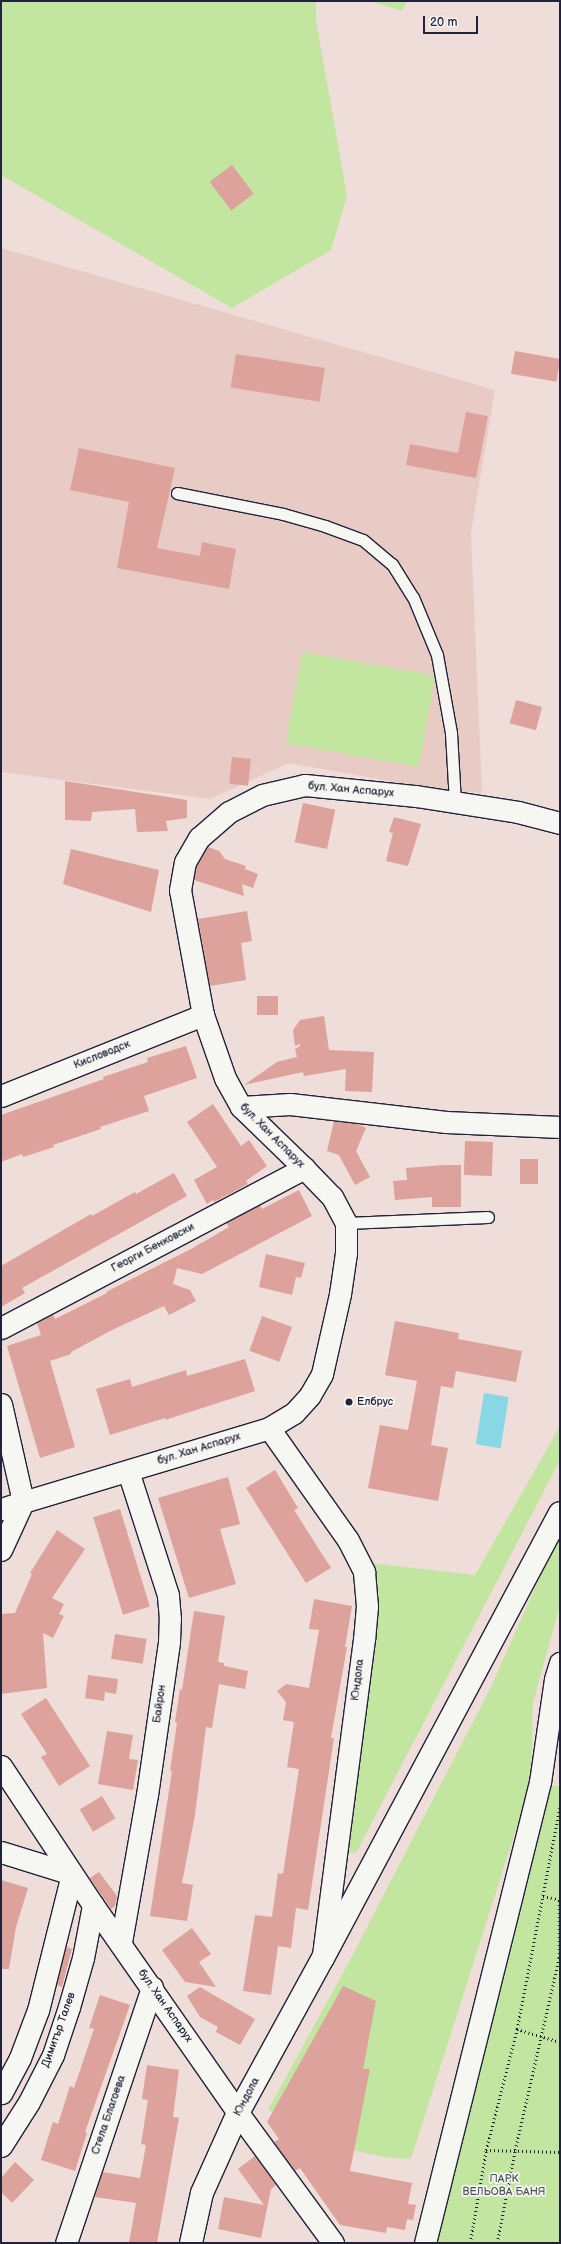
<!DOCTYPE html>
<html>
<head>
<meta charset="utf-8">
<style>
  body { margin:0 }
  #map { position:relative; width:561px; height:2244px; overflow:hidden; background:#eeddd8; font-family:"Balsamiq Sans",sans-serif }
  div>[style] { position:absolute }
  [style*='--x'] { left:calc(var(--x)*1px); top:calc(var(--y)*1px); width:calc(var(--w)*1px); rotate:calc(var(--a)*1deg) }
  .built>* { inset:0; background:#e9cbc6 }
  .green>* { inset:0; background:#c2e69f; transform-origin:0 0 }
  .water>* { inset:0; background:#88d7e4; transform-origin:0 0 }
  .building>* { inset:0; background:#dca29b; transform-origin:0 0 }
  .path>* { height:2.5px; margin-top:-1.25px; transform-origin:0; background:repeating-linear-gradient(90deg,#22223b 0 1px,transparent 0 4px) }
  .roads { filter:drop-shadow(1px 0 #22223b) drop-shadow(-1px 0 #22223b) drop-shadow(0 1px #22223b) drop-shadow(0 -1px #22223b) }
  .lane>* { height:11px; margin:-5.5px; padding:0 5.5px; transform-origin:5.5px; border-radius:5.5px; background:#f6f6f2 }
  .street>* { height:21px; margin:-10.5px; padding:0 10.5px; transform-origin:10.5px; border-radius:10.5px; background:#f6f6f2 }
  .secondary>* { height:22px; margin:-11px; padding:0 11px; transform-origin:11px; border-radius:11px; background:#f6f6f2 }
  .dots>* { width:11px; height:11px; translate:-50% -50%; box-sizing:border-box; border:2px solid #f6f6f2; border-radius:50% }
  span { translate:-50% -50%; white-space:nowrap; text-align:center; line-height:1.15; -webkit-text-stroke:3.5px #f6f6f2; paint-order:stroke }
  .street-label { font-size:11px; color:#22223b }
  .poi-label { font-size:11px; color:#22223b }
  .left { translate:0 -50%; text-align:left }
  .park-label { font-size:11px; color:#4a5354 }
  .frame { position:absolute; inset:0; border:2px solid #22223b; pointer-events:none }
  .scale { position:absolute; left:423px; top:16px; width:55px; height:18px; box-sizing:border-box; border:2px solid #22223b; border-top:0; padding-left:5px; font-size:12px; line-height:14px; white-space:nowrap; color:#22223b; -webkit-text-stroke:3px #f6f6f2; paint-order:stroke }
</style>
</head>
<body>
<div id="map">
  <div class="built">
    <i style="clip-path:polygon(1px 248px,495px 390px,471px 533px,482px 793px,429px 788px,289px 763px,210px 799px,1px 772px)"></i>
  </div>
  <div class="green">
    <i style="clip-path:polygon(1px 1px,316px 1px,316px 20px,347px 196px,331px 250px,232px 308px,1px 175px)"></i>
    <i style="clip-path:polygon(369px 1px,407px 1px,402px 11px)"></i>
    <i style="left:302px;top:652px;width:135px;height:93px;rotate:10deg"></i>
    <i style="clip-path:polygon(560px 1426px,560px 1460px,356px 1853px,338px 1850px,370px 1563px,475px 1575px)"></i>
    <i style="clip-path:polygon(560px 1532px,560px 1605px,533px 1703px,531px 1782px,411px 2159px,384px 2157px,351px 2150px,268px 2110px,349px 1962px,491px 1687px)"></i>
    <i style="clip-path:polygon(549px 1786px,560px 1786px,560px 2243px,433px 2243px)"></i>
  </div>
  <div class="water">
    <i style="left:484px;top:1393px;width:25px;height:52px;rotate:9deg"></i>
  </div>
  <div class="building">
    <i style="left:232px;top:165px;width:36px;height:28px;rotate:53deg"></i>
    <i style="left:515px;top:351px;width:46px;height:23px;rotate:10deg"></i>
    <i style="left:236px;top:354px;width:90px;height:34px;rotate:9deg"></i>
    <i style="clip-path:polygon(466px 412px,488px 416px,476px 478px,406px 465px,410px 444px,458px 453px)"></i>
    <i style="clip-path:polygon(79px 448px,175px 468px,157px 548px,200px 556px,202px 542px,236px 549px,229px 589px,117px 568px,129px 502px,70px 490px)"></i>
    <i style="left:516px;top:700px;width:27px;height:24px;rotate:15deg"></i>
    <i style="left:232px;top:757px;width:19px;height:27px;rotate:6deg"></i>
    <i style="clip-path:polygon(65px 781px,187px 800px,187px 818px,166px 821px,168px 831px,137px 832px,135px 809px,92px 812px,91px 821px,65px 820px)"></i>
    <i style="left:303px;top:803px;width:33px;height:40px;rotate:12deg"></i>
    <i style="clip-path:polygon(394px 817px,421px 824px,408px 866px,386px 861px,393px 833px,389px 832px)"></i>
    <i style="clip-path:polygon(208px 847px,219px 851px,225px 859px,246px 866px,245px 869px,258px 874px,253px 888px,242px 884px,244px 896px,194px 880px,196px 866px)"></i>
    <i style="clip-path:polygon(71px 849px,159px 870px,151px 912px,63px 884px)"></i>
    <i style="clip-path:polygon(247px 911px,252px 941px,241px 943px,246px 980px,210px 986px,198px 919px)"></i>
    <i style="left:257px;top:996px;width:21px;height:19px"></i>
    <i style="clip-path:polygon(324px 1016px,329px 1050px,374px 1052px,372px 1092px,345px 1091px,346px 1069px,304px 1076px,303px 1072px,244px 1085px,277px 1062px,297px 1057px,295px 1049px,300px 1046px,300px 1044px,295px 1046px,293px 1030px,300px 1020px)"></i>
    <i style="clip-path:polygon(186px 1046px,197px 1078px,144px 1096px,149px 1111px,100px 1127px,101px 1129px,53px 1145px,54px 1147px,23px 1157px,22px 1154px,1px 1162px,1px 1115px,104px 1079px,103px 1077px,148px 1062px,147px 1058px)"></i>
    <i style="clip-path:polygon(213px 1104px,241px 1146px,249px 1140px,267px 1166px,246px 1181px,248px 1184px,214px 1202px,213px 1200px,207px 1204px,194px 1180px,217px 1167px,187px 1122px)"></i>
    <i style="clip-path:polygon(334px 1121px,357px 1124px,366px 1128px,356px 1151px,370px 1177px,355px 1185px,339px 1155px,327px 1151px)"></i>
    <i style="left:465px;top:1141px;width:28px;height:34px;rotate:2deg"></i>
    <i style="left:520px;top:1159px;width:18px;height:25px"></i>
    <i style="clip-path:polygon(444px 1165px,461px 1165px,461px 1207px,432px 1207px,432px 1197px,395px 1200px,393px 1181px,407px 1180px,406px 1168px)"></i>
    <i style="clip-path:polygon(174px 1173px,187px 1196px,22px 1288px,25px 1293px,1px 1307px,1px 1266px,91px 1214px,92px 1216px,135px 1192px,136px 1194px)"></i>
    <i style="clip-path:polygon(299px 1190px,312px 1216px,202px 1274px,177px 1268px,173px 1284px,190px 1290px,196px 1301px,169px 1315px,164px 1306px,112px 1330px,71px 1352px,71px 1354px,50px 1361px,75px 1447px,40px 1458px,7px 1346px,41px 1335px,37px 1323px,53px 1314px,55px 1319px,107px 1293px,106px 1292px,191px 1249px,229px 1227px,226px 1223px,260px 1205px,262px 1209px)"></i>
    <i style="clip-path:polygon(266px 1254px,305px 1263px,301px 1278px,296px 1277px,292px 1295px,259px 1287px)"></i>
    <i style="left:262px;top:1316px;width:32px;height:37px;rotate:20deg"></i>
    <i style="clip-path:polygon(395px 1321px,459px 1333px,458px 1339px,522px 1351px,516px 1382px,456px 1371px,453px 1388px,441px 1386px,431px 1445px,448px 1448px,438px 1501px,368px 1488px,380px 1425px,408px 1430px,417px 1381px,385px 1375px)"></i>
    <i style="clip-path:polygon(245px 1359px,255px 1391px,165px 1420px,165px 1418px,110px 1435px,96px 1389px,130px 1379px,132px 1387px,186px 1370px,187px 1376px)"></i>
    <i style="clip-path:polygon(275px 1470px,298px 1508px,294px 1510px,331px 1568px,306px 1583px,246px 1488px)"></i>
    <i style="clip-path:polygon(228px 1477px,240px 1524px,220px 1529px,236px 1584px,189px 1598px,158px 1498px)"></i>
    <i style="left:120px;top:1509px;width:102px;height:28px;rotate:73deg"></i>
    <i style="clip-path:polygon(57px 1530px,85px 1549px,52px 1598px,64px 1604px,59px 1614px,64px 1616px,53px 1638px,43px 1633px,47px 1688px,1px 1694px,1px 1614px,15px 1613px,32px 1574px,30px 1573px)"></i>
    <i style="clip-path:polygon(314px 1599px,352px 1606px,345px 1647px,347px 1647px,331px 1738px,334px 1738px,308px 1910px,296px 1908px,291px 1948px,278px 1946px,271px 1995px,243px 1991px,255px 1915px,272px 1917px,278px 1873px,283px 1874px,299px 1769px,287px 1767px,294px 1722px,283px 1720px,286px 1702px,277px 1691px,286px 1684px,309px 1688px,319px 1630px,309px 1629px)"></i>
    <i style="clip-path:polygon(194px 1611px,225px 1616px,218px 1662px,224px 1663px,224px 1666px,248px 1671px,245px 1689px,219px 1684px,212px 1728px,206px 1727px,195px 1815px,182px 1883px,193px 1885px,187px 1921px,150px 1916px,172px 1771px,170px 1771px,177px 1723px,175px 1722px,180px 1689px,182px 1690px)"></i>
    <i style="left:115px;top:1634px;width:32px;height:25px;rotate:9deg"></i>
    <i style="clip-path:polygon(88px 1675px,118px 1679px,116px 1694px,105px 1692px,104px 1701px,85px 1698px)"></i>
    <i style="clip-path:polygon(46px 1698px,90px 1766px,59px 1786px,41px 1757px,47px 1754px,21px 1714px)"></i>
    <i style="clip-path:polygon(107px 1731px,133px 1735px,129px 1759px,138px 1760px,133px 1790px,98px 1784px)"></i>
    <i style="left:102px;top:1796px;width:26px;height:26px;rotate:59deg"></i>
    <i style="clip-path:polygon(99px 1872px,117px 1896px,115px 1906px,111px 1909px,90px 1878px)"></i>
    <i style="clip-path:polygon(1px 1880px,28px 1888px,16px 1927px,9px 1969px,1px 1969px)"></i>
    <i style="clip-path:polygon(192px 1928px,211px 1954px,199px 1962px,216px 1987px,185px 1982px,162px 1950px)"></i>
    <i style="clip-path:polygon(66px 1947px,72px 1949px,62px 1987px,57px 1985px)"></i>
    <i style="clip-path:polygon(343px 1986px,376px 2001px,363px 2069px,370px 2069px,350px 2171px,412px 2183px,408px 2204px,416px 2205px,413px 2220px,407px 2219px,405px 2230px,387px 2227px,386px 2233px,340px 2225px,300px 2168px,295px 2171px,274px 2142px,279px 2139px,267px 2122px)"></i>
    <i style="clip-path:polygon(200px 1987px,255px 2019px,240px 2045px,216px 2032px,218px 2027px,200px 2017px,187px 1996px)"></i>
    <i style="clip-path:polygon(100px 1995px,130px 2005px,85px 2132px,87px 2133px,75px 2171px,41px 2160px,53px 2122px,58px 2124px,70px 2086px,74px 2088px,94px 2029px,89px 2028px)"></i>
    <i style="clip-path:polygon(147px 2065px,179px 2070px,173px 2117px,179px 2118px,157px 2243px,129px 2243px,136px 2203px,95px 2197px,102px 2172px,140px 2178px,146px 2145px,141px 2144px,148px 2100px,142px 2099px)"></i>
    <i style="clip-path:polygon(255px 2156px,276px 2185px,271px 2189px,261px 2238px,218px 2229px,224px 2197px,264px 2205px,238px 2169px)"></i>
    <i style="clip-path:polygon(15px 2162px,34px 2180px,12px 2203px,1px 2192px,1px 2178px)"></i>
  </div>
  <div class="path">
    <i style="--x:543;--y:1896;--w:17;--a:13"></i>
    <i style="--x:517;--y:2029;--w:45;--a:16.8"></i>
    <i style="--x:486;--y:2150;--w:74;--a:1.5"></i>
    <i style="--x:470;--y:2243;--w:94;--a:-80.2"></i>
    <i style="--x:486;--y:2150;--w:125;--a:-75.6"></i>
    <i style="--x:517;--y:2029;--w:227;--a:-79.1"></i>
    <i style="--x:497;--y:2243;--w:95;--a:-79"></i>
    <i style="--x:515;--y:2150;--w:197;--a:-77.1"></i>
    <i style="--x:559;--y:1958;--w:58;--a:-90"></i>
  </div>
  <div class="roads">
    <div class="lane">
      <i style="--x:177;--y:493;--w:108;--a:11.2"></i>
      <i style="--x:283;--y:514;--w:44;--a:15.9"></i>
      <i style="--x:325;--y:526;--w:40;--a:20.2"></i>
      <i style="--x:363;--y:540;--w:38;--a:40"></i>
      <i style="--x:392;--y:564;--w:39;--a:58"></i>
      <i style="--x:413;--y:597;--w:63;--a:67.5"></i>
      <i style="--x:437;--y:655;--w:79;--a:79.8"></i>
      <i style="--x:451;--y:733;--w:70;--a:86.7"></i>
      <i style="--x:346;--y:1223;--w:142;--a:-2.4"></i>
    </div>
    <div class="street">
      <i style="--x:1;--y:1096;--w:218;--a:-21.9"></i>
      <i style="--x:241;--y:1107;--w:49;--a:-3.5"></i>
      <i style="--x:290;--y:1104;--w:157;--a:6.6"></i>
      <i style="--x:446;--y:1122;--w:114;--a:2.5"></i>
      <i style="--x:1;--y:1328;--w:343;--a:-27.8"></i>
      <i style="--x:1;--y:1404;--w:100;--a:77.3"></i>
      <i style="--x:23;--y:1502;--w:23;--a:162"></i>
      <i style="--x:269;--y:1428;--w:137;--a:54.8"></i>
      <i style="--x:348;--y:1540;--w:36;--a:63"></i>
      <i style="--x:364;--y:1572;--w:34;--a:85"></i>
      <i style="--x:367;--y:1606;--w:33;--a:95"></i>
      <i style="--x:364;--y:1639;--w:320;--a:97.4"></i>
      <i style="--x:1;--y:1550;--w:53;--a:-65.4"></i>
      <i style="--x:23;--y:1502;--w:257;--a:-16.7"></i>
      <i style="--x:269;--y:1428;--w:29;--a:-31"></i>
      <i style="--x:294;--y:1413;--w:24;--a:-48"></i>
      <i style="--x:310;--y:1395;--w:24;--a:-60"></i>
      <i style="--x:322;--y:1374;--w:82;--a:-77.3"></i>
      <i style="--x:340;--y:1294;--w:41;--a:-81.7"></i>
      <i style="--x:346;--y:1253;--w:30;--a:-90"></i>
      <i style="--x:346;--y:1223;--w:30;--a:-118"></i>
      <i style="--x:332;--y:1197;--w:40;--a:-134"></i>
      <i style="--x:304;--y:1168;--w:88;--a:-135.9"></i>
      <i style="--x:241;--y:1107;--w:33;--a:-119"></i>
      <i style="--x:225;--y:1078;--w:67;--a:-109.2"></i>
      <i style="--x:203;--y:1015;--w:127;--a:-100.4"></i>
      <i style="--x:180;--y:890;--w:28;--a:-80"></i>
      <i style="--x:185;--y:862;--w:28;--a:-60"></i>
      <i style="--x:199;--y:838;--w:40;--a:-41"></i>
      <i style="--x:229;--y:812;--w:37;--a:-27"></i>
      <i style="--x:262;--y:795;--w:44;--a:-13.1"></i>
      <i style="--x:305;--y:785;--w:112;--a:5.7"></i>
      <i style="--x:416;--y:796;--w:103;--a:8.9"></i>
      <i style="--x:518;--y:812;--w:43;--a:14.7"></i>
      <i style="--x:1;--y:1766;--w:167;--a:56.5"></i>
      <i style="--x:93;--y:1905;--w:254;--a:55.1"></i>
      <i style="--x:238;--y:2113;--w:161;--a:53.8"></i>
      <i style="--x:1;--y:1852;--w:74;--a:17.2"></i>
      <i style="--x:72;--y:1874;--w:140;--a:104"></i>
      <i style="--x:38;--y:2010;--w:51;--a:110.6"></i>
      <i style="--x:20;--y:2058;--w:40;--a:118"></i>
      <i style="--x:121;--y:1942;--w:149;--a:-80"></i>
      <i style="--x:147;--y:1795;--w:155;--a:-81.8"></i>
      <i style="--x:169;--y:1642;--w:23;--a:-88"></i>
      <i style="--x:170;--y:1619;--w:24;--a:-95"></i>
      <i style="--x:168;--y:1595;--w:130;--a:-107.9"></i>
      <i style="--x:1;--y:2146;--w:52;--a:-57.5"></i>
      <i style="--x:29;--y:2102;--w:53;--a:-62.9"></i>
      <i style="--x:53;--y:2055;--w:51;--a:-71.6"></i>
      <i style="--x:69;--y:2007;--w:51;--a:-74.1"></i>
      <i style="--x:83;--y:1958;--w:54;--a:-79.3"></i>
      <i style="--x:66;--y:2243;--w:270;--a:-71.4"></i>
      <i style="--x:425;--y:2243;--w:475;--a:-76"></i>
      <i style="--x:540;--y:1782;--w:104;--a:-81.7"></i>
      <i style="--x:555;--y:1679;--w:17;--a:-73"></i>
    </div>
    <div class="secondary">
      <i style="--x:191;--y:2243;--w:51;--a:-77.6"></i>
      <i style="--x:202;--y:2193;--w:88;--a:-65.8"></i>
      <i style="--x:238;--y:2113;--w:177;--a:-61.3"></i>
      <i style="--x:323;--y:1958;--w:504;--a:-61.96"></i>
    </div>
  </div>
  <div class="dots">
    <i style="left:349px;top:1402px;background:#22223b"></i>
  </div>
  <div class="street-label">
    <span style="left:351px;top:790px;rotate:5deg">бул. Хан Аспарух</span>
    <span style="left:102px;top:1055px;rotate:-22deg">Кисловодск</span>
    <span style="left:272px;top:1136px;rotate:45deg">бул. Хан Аспарух</span>
    <span style="left:153px;top:1248px;rotate:-28deg">Георги Бенковски</span>
    <span style="left:199px;top:1449px;rotate:-17deg">бул. Хан Аспарух</span>
    <span style="left:358px;top:1680px;rotate:-83deg">Юндола</span>
    <span style="left:160px;top:1704px;rotate:-82deg">Байрон</span>
    <span style="left:165px;top:2006px;rotate:55deg">бул. Хан Аспарух</span>
    <span style="left:59px;top:2030px;rotate:-70deg">Димитър Талев</span>
    <span style="left:247px;top:2097px;rotate:-62deg">Юндола</span>
    <span style="left:109px;top:2115px;rotate:-71deg">Стела Благоева</span>
  </div>
  <div class="poi-label">
    <span class="left" style="left:357px;top:1402px">Елбрус</span>
  </div>
  <div class="park-label">
    <span style="left:504px;top:2186px">ПАРК<br>ВЕЛЬОВА БАНЯ</span>
  </div>
  <div class="frame"></div>
  <div class="scale">20 m</div>
</div>
</body>
</html>
